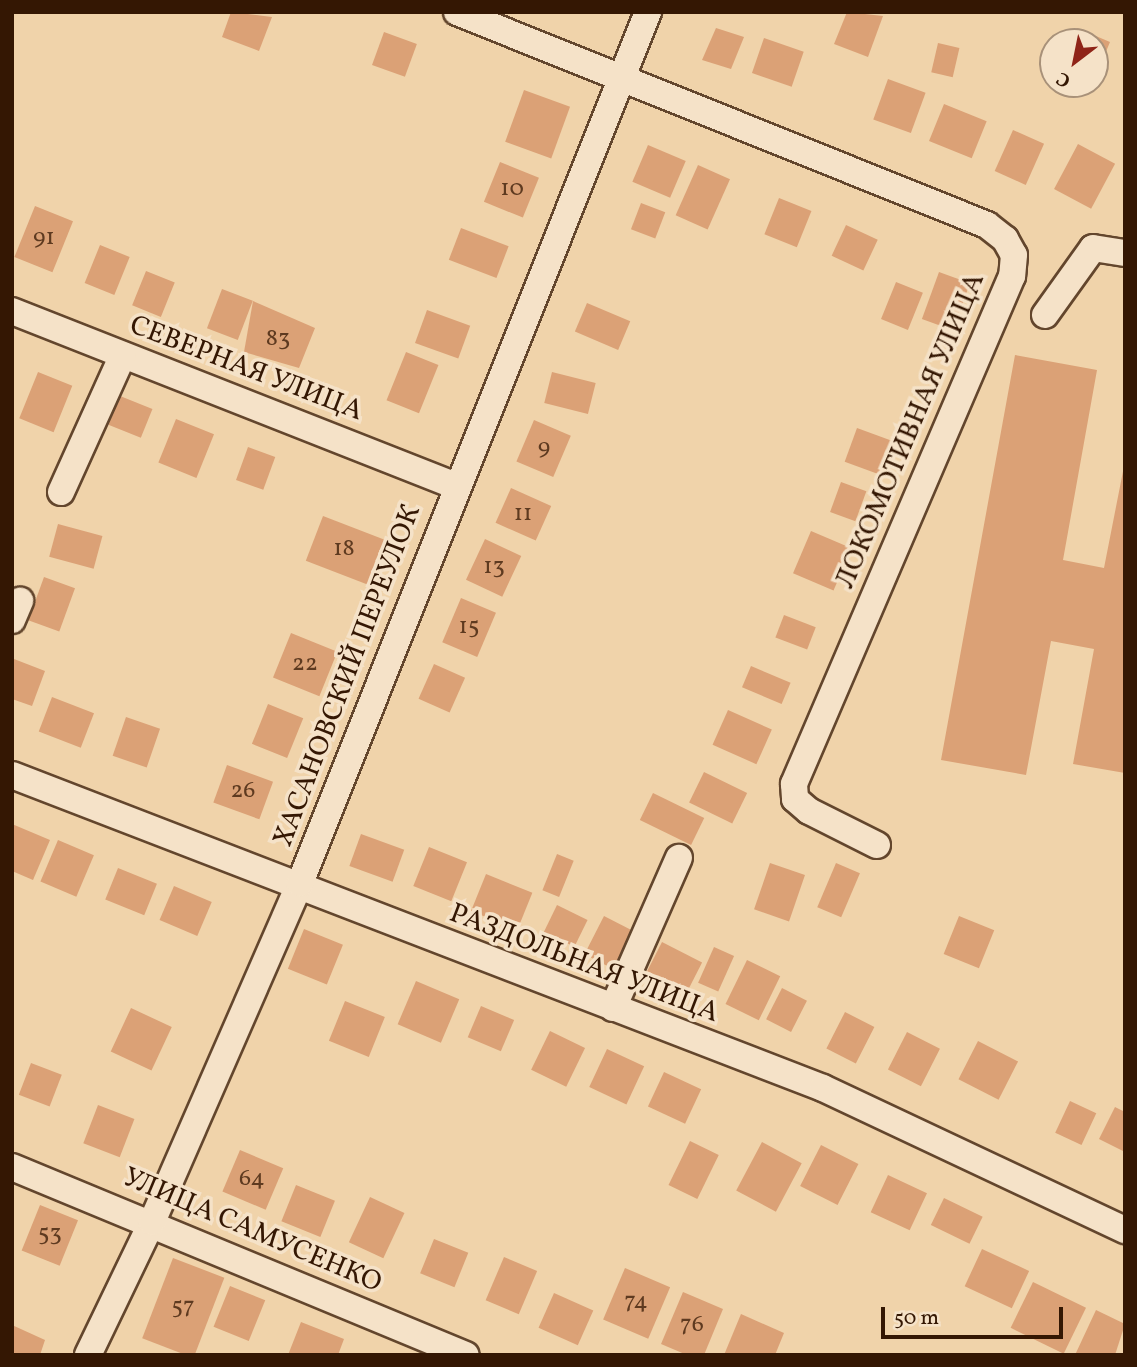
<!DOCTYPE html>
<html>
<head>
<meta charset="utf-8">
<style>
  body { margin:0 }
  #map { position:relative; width:1137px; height:1367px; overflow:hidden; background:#f0d3aa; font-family:Vollkorn,serif }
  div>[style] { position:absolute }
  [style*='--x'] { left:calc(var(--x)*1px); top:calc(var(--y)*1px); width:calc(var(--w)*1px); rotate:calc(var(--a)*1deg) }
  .building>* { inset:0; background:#dba176; transform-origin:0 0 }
  .roads { filter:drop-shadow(2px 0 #63462d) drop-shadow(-2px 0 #63462d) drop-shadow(0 2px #63462d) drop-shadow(0 -2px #63462d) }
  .minor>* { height:26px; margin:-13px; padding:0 13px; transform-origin:13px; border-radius:13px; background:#f5e2c8 }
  span { translate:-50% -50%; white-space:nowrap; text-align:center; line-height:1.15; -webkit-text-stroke:7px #f5e2c8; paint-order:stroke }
  .number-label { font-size:24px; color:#5e3a20 }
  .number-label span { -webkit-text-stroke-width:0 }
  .street-label { font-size:28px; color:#341703 }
  .frame { position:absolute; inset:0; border:14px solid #341703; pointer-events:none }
  .north { position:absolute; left:1039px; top:28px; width:70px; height:70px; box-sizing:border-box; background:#f5e2c8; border:2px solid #a89179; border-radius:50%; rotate:212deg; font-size:19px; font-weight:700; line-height:28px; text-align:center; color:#341703 }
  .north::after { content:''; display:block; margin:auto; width:24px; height:32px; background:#8f2418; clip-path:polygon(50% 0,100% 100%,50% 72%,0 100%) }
  .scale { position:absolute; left:881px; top:1307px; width:182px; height:32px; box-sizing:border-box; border:4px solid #341703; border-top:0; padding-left:9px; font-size:21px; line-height:24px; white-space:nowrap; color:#341703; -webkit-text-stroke:5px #f5e2c8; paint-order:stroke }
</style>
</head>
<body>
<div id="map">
  <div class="building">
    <i style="clip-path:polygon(231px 12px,272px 17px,259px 51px,222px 37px)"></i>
    <i style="clip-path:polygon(847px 12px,883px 16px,868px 57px,834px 44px)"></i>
    <i style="clip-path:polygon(716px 28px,744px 37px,731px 69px,702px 60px)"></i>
    <i style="clip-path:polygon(1077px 28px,1110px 42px,1095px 78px,1095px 42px,1071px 42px)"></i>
    <i style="left:384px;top:32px;width:35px;height:35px;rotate:20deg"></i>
    <i style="left:764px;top:38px;width:42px;height:37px;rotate:19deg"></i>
    <i style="left:938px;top:43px;width:22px;height:30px;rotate:13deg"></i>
    <i style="left:888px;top:79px;width:40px;height:43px;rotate:20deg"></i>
    <i style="left:524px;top:90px;width:49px;height:55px;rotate:20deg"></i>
    <i style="left:944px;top:104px;width:46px;height:40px;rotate:22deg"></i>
    <i style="left:1013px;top:130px;width:34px;height:45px;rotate:24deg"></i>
    <i style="left:1078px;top:144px;width:42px;height:51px;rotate:28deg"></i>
    <i style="left:648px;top:145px;width:41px;height:40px;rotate:23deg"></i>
    <i style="left:500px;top:162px;width:42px;height:43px;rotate:22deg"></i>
    <i style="left:698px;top:165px;width:35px;height:55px;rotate:24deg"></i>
    <i style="left:779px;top:198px;width:35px;height:39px;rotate:22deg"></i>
    <i style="left:641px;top:203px;width:26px;height:28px;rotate:21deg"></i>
    <i style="left:35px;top:206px;width:41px;height:55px;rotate:22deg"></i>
    <i style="left:846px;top:225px;width:35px;height:34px;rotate:25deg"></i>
    <i style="left:461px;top:228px;width:51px;height:34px;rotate:21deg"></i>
    <i style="left:100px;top:245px;width:32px;height:41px;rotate:22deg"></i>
    <i style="left:146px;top:271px;width:31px;height:37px;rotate:22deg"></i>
    <i style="left:939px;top:272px;width:33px;height:50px;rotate:20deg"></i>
    <i style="left:896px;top:282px;width:29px;height:40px;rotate:22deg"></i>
    <i style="left:222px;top:289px;width:33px;height:42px;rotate:21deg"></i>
    <i style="clip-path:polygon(253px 301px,315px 328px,299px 368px,244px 352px)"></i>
    <i style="left:587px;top:303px;width:47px;height:31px;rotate:23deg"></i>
    <i style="left:427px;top:310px;width:46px;height:35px;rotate:20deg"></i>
    <i style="left:406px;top:352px;width:35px;height:52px;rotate:22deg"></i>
    <i style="clip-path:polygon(1015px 355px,1097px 370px,1063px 560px,1104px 568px,1125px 461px,1125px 773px,1073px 764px,1094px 649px,1051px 641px,1026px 775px,941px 760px)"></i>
    <i style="left:38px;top:372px;width:37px;height:50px;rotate:22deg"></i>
    <i style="left:552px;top:372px;width:45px;height:32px;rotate:14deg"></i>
    <i style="left:120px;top:396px;width:35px;height:31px;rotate:22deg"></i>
    <i style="left:176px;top:419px;width:41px;height:47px;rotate:22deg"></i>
    <i style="left:534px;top:420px;width:40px;height:45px;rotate:23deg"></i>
    <i style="left:857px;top:428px;width:45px;height:36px;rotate:20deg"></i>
    <i style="left:248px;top:447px;width:29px;height:35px;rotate:20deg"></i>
    <i style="left:841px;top:482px;width:27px;height:32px;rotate:20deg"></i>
    <i style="left:511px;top:488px;width:44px;height:38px;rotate:24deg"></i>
    <i style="left:323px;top:516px;width:66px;height:48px;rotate:21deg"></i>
    <i style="left:58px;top:524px;width:46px;height:34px;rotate:15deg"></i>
    <i style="left:811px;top:531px;width:44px;height:46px;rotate:23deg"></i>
    <i style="left:485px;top:539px;width:40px;height:45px;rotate:25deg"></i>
    <i style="left:44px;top:577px;width:33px;height:46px;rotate:20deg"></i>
    <i style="left:461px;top:598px;width:38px;height:48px;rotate:23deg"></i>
    <i style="left:784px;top:615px;width:34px;height:24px;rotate:21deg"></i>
    <i style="left:291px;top:633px;width:50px;height:48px;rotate:22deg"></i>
    <i style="clip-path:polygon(14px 659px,45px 671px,32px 706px,12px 699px)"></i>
    <i style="left:434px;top:664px;width:34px;height:38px;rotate:24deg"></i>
    <i style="left:751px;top:666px;width:43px;height:23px;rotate:23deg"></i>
    <i style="left:52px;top:697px;width:45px;height:37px;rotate:21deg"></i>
    <i style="left:268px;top:704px;width:38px;height:43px;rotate:22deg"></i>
    <i style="left:728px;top:710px;width:48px;height:38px;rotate:24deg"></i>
    <i style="left:126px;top:717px;width:36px;height:41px;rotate:19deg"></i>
    <i style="left:227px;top:765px;width:49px;height:40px;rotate:20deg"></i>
    <i style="left:704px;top:772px;width:48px;height:34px;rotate:26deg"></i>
    <i style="left:653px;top:793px;width:57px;height:30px;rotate:26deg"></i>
    <i style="clip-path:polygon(12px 824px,50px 840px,33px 880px,12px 871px)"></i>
    <i style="left:361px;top:834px;width:46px;height:34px;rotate:20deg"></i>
    <i style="left:58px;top:840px;width:39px;height:45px;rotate:23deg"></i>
    <i style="left:429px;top:847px;width:41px;height:42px;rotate:22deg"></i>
    <i style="left:557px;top:854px;width:18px;height:39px;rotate:22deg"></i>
    <i style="left:770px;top:863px;width:37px;height:49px;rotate:19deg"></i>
    <i style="left:836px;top:863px;width:26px;height:48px;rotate:23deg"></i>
    <i style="left:118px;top:868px;width:42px;height:34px;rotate:22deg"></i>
    <i style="left:486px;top:874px;width:50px;height:40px;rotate:22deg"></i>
    <i style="left:174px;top:886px;width:41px;height:37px;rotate:23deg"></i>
    <i style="left:557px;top:905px;width:34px;height:30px;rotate:26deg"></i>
    <i style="left:604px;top:916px;width:35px;height:43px;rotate:27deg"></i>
    <i style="left:959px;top:916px;width:38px;height:41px;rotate:22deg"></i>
    <i style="left:304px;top:929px;width:42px;height:43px;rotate:22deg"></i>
    <i style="left:662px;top:942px;width:45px;height:34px;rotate:27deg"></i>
    <i style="left:714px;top:947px;width:22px;height:39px;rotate:24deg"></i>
    <i style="left:747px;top:960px;width:37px;height:49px;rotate:26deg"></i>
    <i style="left:416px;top:981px;width:47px;height:47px;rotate:23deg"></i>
    <i style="left:782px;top:988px;width:28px;height:35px;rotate:27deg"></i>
    <i style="left:345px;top:1001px;width:43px;height:43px;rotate:22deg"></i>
    <i style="left:481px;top:1006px;width:36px;height:34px;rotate:23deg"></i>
    <i style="left:131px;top:1008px;width:45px;height:48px;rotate:25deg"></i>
    <i style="left:845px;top:1012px;width:33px;height:41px;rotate:27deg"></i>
    <i style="left:550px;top:1031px;width:39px;height:43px;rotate:26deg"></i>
    <i style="left:907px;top:1032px;width:37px;height:42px;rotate:27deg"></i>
    <i style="left:978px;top:1041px;width:45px;height:43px;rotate:27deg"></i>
    <i style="left:607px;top:1049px;width:41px;height:42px;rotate:25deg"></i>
    <i style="left:31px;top:1063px;width:33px;height:34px;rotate:21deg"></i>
    <i style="left:664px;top:1072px;width:41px;height:38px;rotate:25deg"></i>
    <i style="left:1070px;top:1101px;width:29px;height:35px;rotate:25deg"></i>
    <i style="left:98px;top:1105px;width:39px;height:41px;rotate:21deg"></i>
    <i style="clip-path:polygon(1115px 1107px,1125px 1112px,1125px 1152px,1099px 1139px)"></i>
    <i style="left:690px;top:1141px;width:32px;height:49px;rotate:26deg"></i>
    <i style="left:762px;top:1142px;width:45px;height:55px;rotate:28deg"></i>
    <i style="left:821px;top:1145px;width:42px;height:46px;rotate:27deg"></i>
    <i style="left:240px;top:1150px;width:47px;height:45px;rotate:23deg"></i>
    <i style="left:888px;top:1175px;width:43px;height:41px;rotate:25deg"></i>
    <i style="left:296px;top:1185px;width:42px;height:39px;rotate:22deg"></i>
    <i style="left:370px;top:1197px;width:38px;height:50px;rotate:25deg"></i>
    <i style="left:944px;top:1198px;width:43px;height:30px;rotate:26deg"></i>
    <i style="left:40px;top:1205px;width:41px;height:49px;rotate:22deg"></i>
    <i style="left:434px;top:1239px;width:37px;height:37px;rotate:22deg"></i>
    <i style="left:982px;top:1249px;width:52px;height:41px;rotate:25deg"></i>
    <i style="left:504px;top:1257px;width:36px;height:47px;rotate:23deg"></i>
    <i style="left:173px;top:1258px;width:55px;height:86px;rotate:21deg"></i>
    <i style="left:625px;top:1268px;width:49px;height:56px;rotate:23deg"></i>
    <i style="left:1033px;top:1282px;width:59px;height:51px;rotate:26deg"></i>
    <i style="left:230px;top:1286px;width:38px;height:44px;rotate:22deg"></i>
    <i style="clip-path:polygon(683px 1292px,723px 1309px,704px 1355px,687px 1355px,661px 1344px)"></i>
    <i style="left:554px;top:1293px;width:43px;height:38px;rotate:24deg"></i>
    <i style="clip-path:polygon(1096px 1310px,1125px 1324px,1115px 1355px,1075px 1355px)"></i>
    <i style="clip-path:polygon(741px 1314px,784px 1333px,775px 1355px,724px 1355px)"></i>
    <i style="clip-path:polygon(301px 1322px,344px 1339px,338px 1355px,288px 1355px)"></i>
    <i style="clip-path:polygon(12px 1325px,45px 1340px,40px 1355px,12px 1355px)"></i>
  </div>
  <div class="roads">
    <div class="minor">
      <i style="--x:457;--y:12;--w:571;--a:21.89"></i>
      <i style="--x:987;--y:225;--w:23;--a:38"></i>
      <i style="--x:1005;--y:239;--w:18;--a:61"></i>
      <i style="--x:1014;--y:255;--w:21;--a:95"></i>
      <i style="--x:1012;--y:276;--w:553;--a:113.23"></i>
      <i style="--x:794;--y:784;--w:15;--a:86"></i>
      <i style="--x:795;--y:799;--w:18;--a:41"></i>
      <i style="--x:809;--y:811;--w:76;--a:26.6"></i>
      <i style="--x:12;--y:311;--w:477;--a:21.5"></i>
      <i style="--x:1045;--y:315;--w:82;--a:-54.4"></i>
      <i style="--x:1093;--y:248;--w:32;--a:9"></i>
      <i style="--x:61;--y:492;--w:150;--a:-65.7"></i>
      <i style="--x:12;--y:620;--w:21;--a:-67"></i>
      <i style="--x:12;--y:775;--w:869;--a:21.1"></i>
      <i style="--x:823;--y:1088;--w:334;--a:25.2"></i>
      <i style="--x:613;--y:1008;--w:164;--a:-66.3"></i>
      <i style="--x:12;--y:1167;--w:491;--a:22.5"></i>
      <i style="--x:88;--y:1355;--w:148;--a:-64.3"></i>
      <i style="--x:152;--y:1222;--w:370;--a:-66.4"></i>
      <i style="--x:300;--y:883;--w:938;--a:-68.22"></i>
    </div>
  </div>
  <div class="number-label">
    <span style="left:512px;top:190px">10</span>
    <span style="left:44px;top:239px">91</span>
    <span style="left:278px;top:340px">83</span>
    <span style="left:544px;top:449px">9</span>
    <span style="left:523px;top:515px">11</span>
    <span style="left:344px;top:550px">18</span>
    <span style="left:494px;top:568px">13</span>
    <span style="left:469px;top:628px">15</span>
    <span style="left:305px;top:665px">22</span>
    <span style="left:243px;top:792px">26</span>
    <span style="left:252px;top:1180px">64</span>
    <span style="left:50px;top:1235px">53</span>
    <span style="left:636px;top:1303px">74</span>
    <span style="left:183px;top:1308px">57</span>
    <span style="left:692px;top:1326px">76</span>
  </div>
  <div class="street-label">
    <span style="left:246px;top:369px;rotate:21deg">СЕВЕРНАЯ УЛИЦА</span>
    <span style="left:911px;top:431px;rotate:-67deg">ЛОКОМОТИВНАЯ УЛИЦА</span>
    <span style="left:348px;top:676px;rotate:-69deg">ХАСАНОВСКИЙ ПЕРЕУЛОК</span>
    <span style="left:584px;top:964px;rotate:21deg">РАЗДОЛЬНАЯ УЛИЦА</span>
    <span style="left:252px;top:1231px;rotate:23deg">УЛИЦА САМУСЕНКО</span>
  </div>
  <div class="frame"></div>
  <div class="north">С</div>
  <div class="scale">50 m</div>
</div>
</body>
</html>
